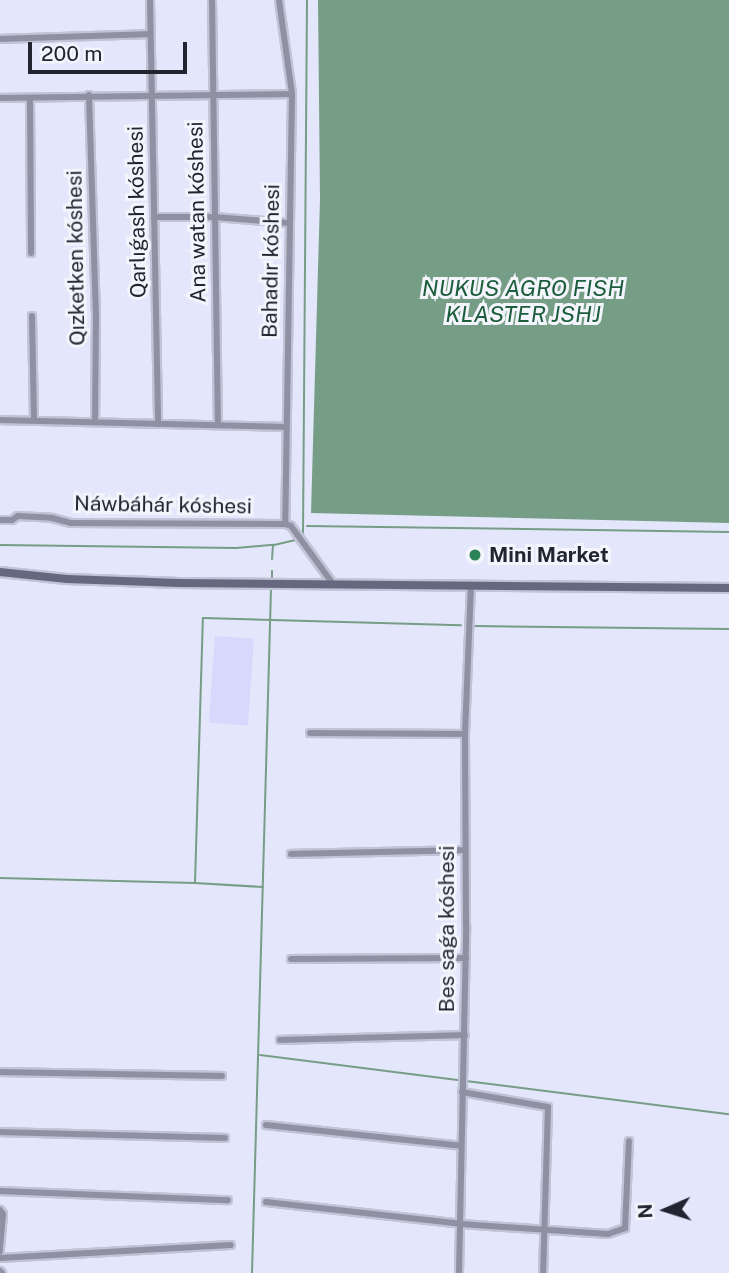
<!DOCTYPE html>
<html>
<head>
<meta charset="utf-8">
<style>
  body { margin:0 }
  #map { position:relative; width:729px; height:1273px; overflow:hidden; background:#e4e6fb; font-family:"Public Sans",sans-serif }
  div>[style] { position:absolute }
  [style*='--x'] { left:calc(var(--x)*1px); top:calc(var(--y)*1px); width:calc(var(--w)*1px); rotate:calc(var(--a)*1deg) }
  .built>* { inset:0; background:#d6d9fb; transform-origin:0 0 }
  .water>* { inset:0; background:#769d85 }
  .stream>* { height:2px; margin:-1px; padding:0 1px; transform-origin:1px; border-radius:1px; background:#769d85 }
  .roads { filter:drop-shadow(2px 0 #c1c3d7) drop-shadow(-2px 0 #c1c3d7) drop-shadow(0 2px #c1c3d7) drop-shadow(0 -2px #c1c3d7) }
  .street>* { height:6px; margin:-3px; padding:0 3px; transform-origin:3px; border-radius:3px; background:#8f91a2 }
  .secondary>* { height:8px; margin:-4px; padding:0 4px; transform-origin:4px; border-radius:4px; background:#666880 }
  .dots>* { width:19px; height:19px; translate:-50% -50%; box-sizing:border-box; border:4px solid #f4f5fc; border-radius:50% }
  span { translate:-50% -50%; white-space:nowrap; text-align:center; line-height:1.15; -webkit-text-stroke:6px #f4f5fc; paint-order:stroke }
  .street-label { font-size:21px; color:#232431 }
  .poi-label { font-size:21px; color:#232431; font-weight:700 }
  .left { translate:0 -50%; text-align:left }
  .water-label { font-size:23px; color:#1c5d3c; font-style:italic }
  .north { position:absolute; left:631px; top:1175px; width:70px; height:70px; -webkit-text-stroke:5px #f4f5fc; paint-order:stroke; rotate:267deg; font-size:19px; font-weight:700; line-height:28px; text-align:center; color:#232431 }
  .north::after { content:''; display:block; margin:auto; width:24px; height:32px; background:#232431; clip-path:polygon(50% 0,100% 100%,50% 72%,0 100%) }
  .scale { position:absolute; left:28px; top:42px; width:159px; height:32px; box-sizing:border-box; border:4px solid #232431; border-top:0; padding-left:9px; font-size:21px; line-height:24px; white-space:nowrap; color:#232431; -webkit-text-stroke:5px #f4f5fc; paint-order:stroke }
</style>
</head>
<body>
<div id="map">
  <div class="built">
    <i style="left:215px;top:636px;width:39px;height:87px;rotate:4deg"></i>
  </div>
  <div class="water">
    <i style="clip-path:polygon(318px 0,729px 0,729px 523px,311px 513px,320px 199px)"></i>
  </div>
  <div class="stream">
    <i style="--x:307;--y:526;--w:422;--a:0.8"></i>
    <i style="--x:303;--y:533;--w:533;--a:-89.57"></i>
    <i style="--x:0;--y:545;--w:236;--a:0.7"></i>
    <i style="--x:236;--y:548;--w:37;--a:-5"></i>
    <i style="--x:273;--y:545;--w:14;--a:94"></i>
    <i style="--x:274;--y:545;--w:22;--a:-13"></i>
    <i style="--x:272;--y:579;--w:8;--a:-90"></i>
    <i style="--x:474;--y:626;--w:255;--a:0.7"></i>
    <i style="--x:0;--y:878;--w:195;--a:1.5"></i>
    <i style="--x:195;--y:883;--w:265;--a:-88.3"></i>
    <i style="--x:203;--y:618;--w:258;--a:1.6"></i>
    <i style="--x:195;--y:883;--w:68;--a:3.4"></i>
    <i style="--x:260;--y:1055;--w:201;--a:7.2"></i>
    <i style="--x:466;--y:1081;--w:265;--a:7.2"></i>
    <i style="--x:252;--y:1273;--w:685;--a:-88.41"></i>
  </div>
  <div class="roads">
    <div class="street">
      <i style="--x:150;--y:0;--w:424;--a:88.9"></i>
      <i style="--x:212;--y:0;--w:424;--a:89.2"></i>
      <i style="--x:279;--y:0;--w:95;--a:82.1"></i>
      <i style="--x:292;--y:94;--w:430;--a:90.9"></i>
      <i style="--x:0;--y:39;--w:150;--a:-1.9"></i>
      <i style="--x:89;--y:95;--w:218;--a:88.2"></i>
      <i style="--x:96;--y:313;--w:108;--a:90.5"></i>
      <i style="--x:0;--y:98;--w:292;--a:-0.8"></i>
      <i style="--x:30;--y:98;--w:155;--a:89.6"></i>
      <i style="--x:154;--y:217;--w:60;--a:0"></i>
      <i style="--x:214;--y:217;--w:75;--a:4.6"></i>
      <i style="--x:32;--y:316;--w:104;--a:88.9"></i>
      <i style="--x:0;--y:420;--w:286;--a:1.4"></i>
      <i style="--x:0;--y:520;--w:12;--a:0"></i>
      <i style="--x:12;--y:520;--w:7;--a:-34"></i>
      <i style="--x:18;--y:516;--w:34;--a:3"></i>
      <i style="--x:52;--y:518;--w:20;--a:15"></i>
      <i style="--x:71;--y:523;--w:214;--a:0.3"></i>
      <i style="--x:285;--y:524;--w:6;--a:18"></i>
      <i style="--x:291;--y:526;--w:72;--a:54.1"></i>
      <i style="--x:310;--y:733;--w:155;--a:0.4"></i>
      <i style="--x:291;--y:854;--w:174;--a:-1.3"></i>
      <i style="--x:291;--y:959;--w:175;--a:-0.3"></i>
      <i style="--x:280;--y:1040;--w:185;--a:-1.5"></i>
      <i style="--x:0;--y:1072;--w:222;--a:1"></i>
      <i style="--x:462;--y:1092;--w:87;--a:9.9"></i>
      <i style="--x:548;--y:1107;--w:166;--a:91.7"></i>
      <i style="--x:266;--y:1125;--w:196;--a:6.1"></i>
      <i style="--x:0;--y:1132;--w:225;--a:1.5"></i>
      <i style="--x:0;--y:1191;--w:228;--a:2.3"></i>
      <i style="--x:266;--y:1202;--w:196;--a:6.4"></i>
      <i style="--x:461;--y:1224;--w:147;--a:3.9"></i>
      <i style="--x:608;--y:1234;--w:18;--a:-19"></i>
      <i style="--x:625;--y:1228;--w:87;--a:-87.4"></i>
      <i style="--x:0;--y:1210;--w:5;--a:53"></i>
      <i style="--x:3;--y:1214;--w:38;--a:95"></i>
      <i style="--x:0;--y:1258;--w:231;--a:-3.2"></i>
      <i style="--x:0;--y:1271;--w:3;--a:45"></i>
      <i style="--x:459;--y:1273;--w:347;--a:-88.8"></i>
      <i style="--x:466;--y:926;--w:192;--a:-90.3"></i>
      <i style="--x:465;--y:734;--w:149;--a:-87.7"></i>
    </div>
    <div class="secondary">
      <i style="--x:0;--y:572;--w:67;--a:6"></i>
      <i style="--x:67;--y:579;--w:112;--a:2"></i>
      <i style="--x:179;--y:583;--w:550;--a:0.52"></i>
    </div>
  </div>
  <div class="dots">
    <i style="left:475px;top:555px;background:#2c8357"></i>
  </div>
  <div class="street-label">
    <span style="left:137px;top:212px;rotate:-91deg">Qarlıǵash kóshesi</span>
    <span style="left:197px;top:212px;rotate:-91deg">Ana watan kóshesi</span>
    <span style="left:76px;top:258px;rotate:-91deg">Qızketken kóshesi</span>
    <span style="left:271px;top:261px;rotate:-89deg">Bahadır kóshesi</span>
    <span style="left:163px;top:505px;rotate:1deg">Náwbáhár kóshesi</span>
    <span style="left:447px;top:929px;rotate:-90deg">Bes saǵa kóshesi</span>
  </div>
  <div class="poi-label">
    <span class="left" style="left:489px;top:555px">Mini Market</span>
  </div>
  <div class="water-label">
    <span style="left:523px;top:301px">NUKUS AGRO FISH<br>KLASTER JSHJ</span>
  </div>
  <div class="north">N</div>
  <div class="scale">200 m</div>
</div>
</body>
</html>
